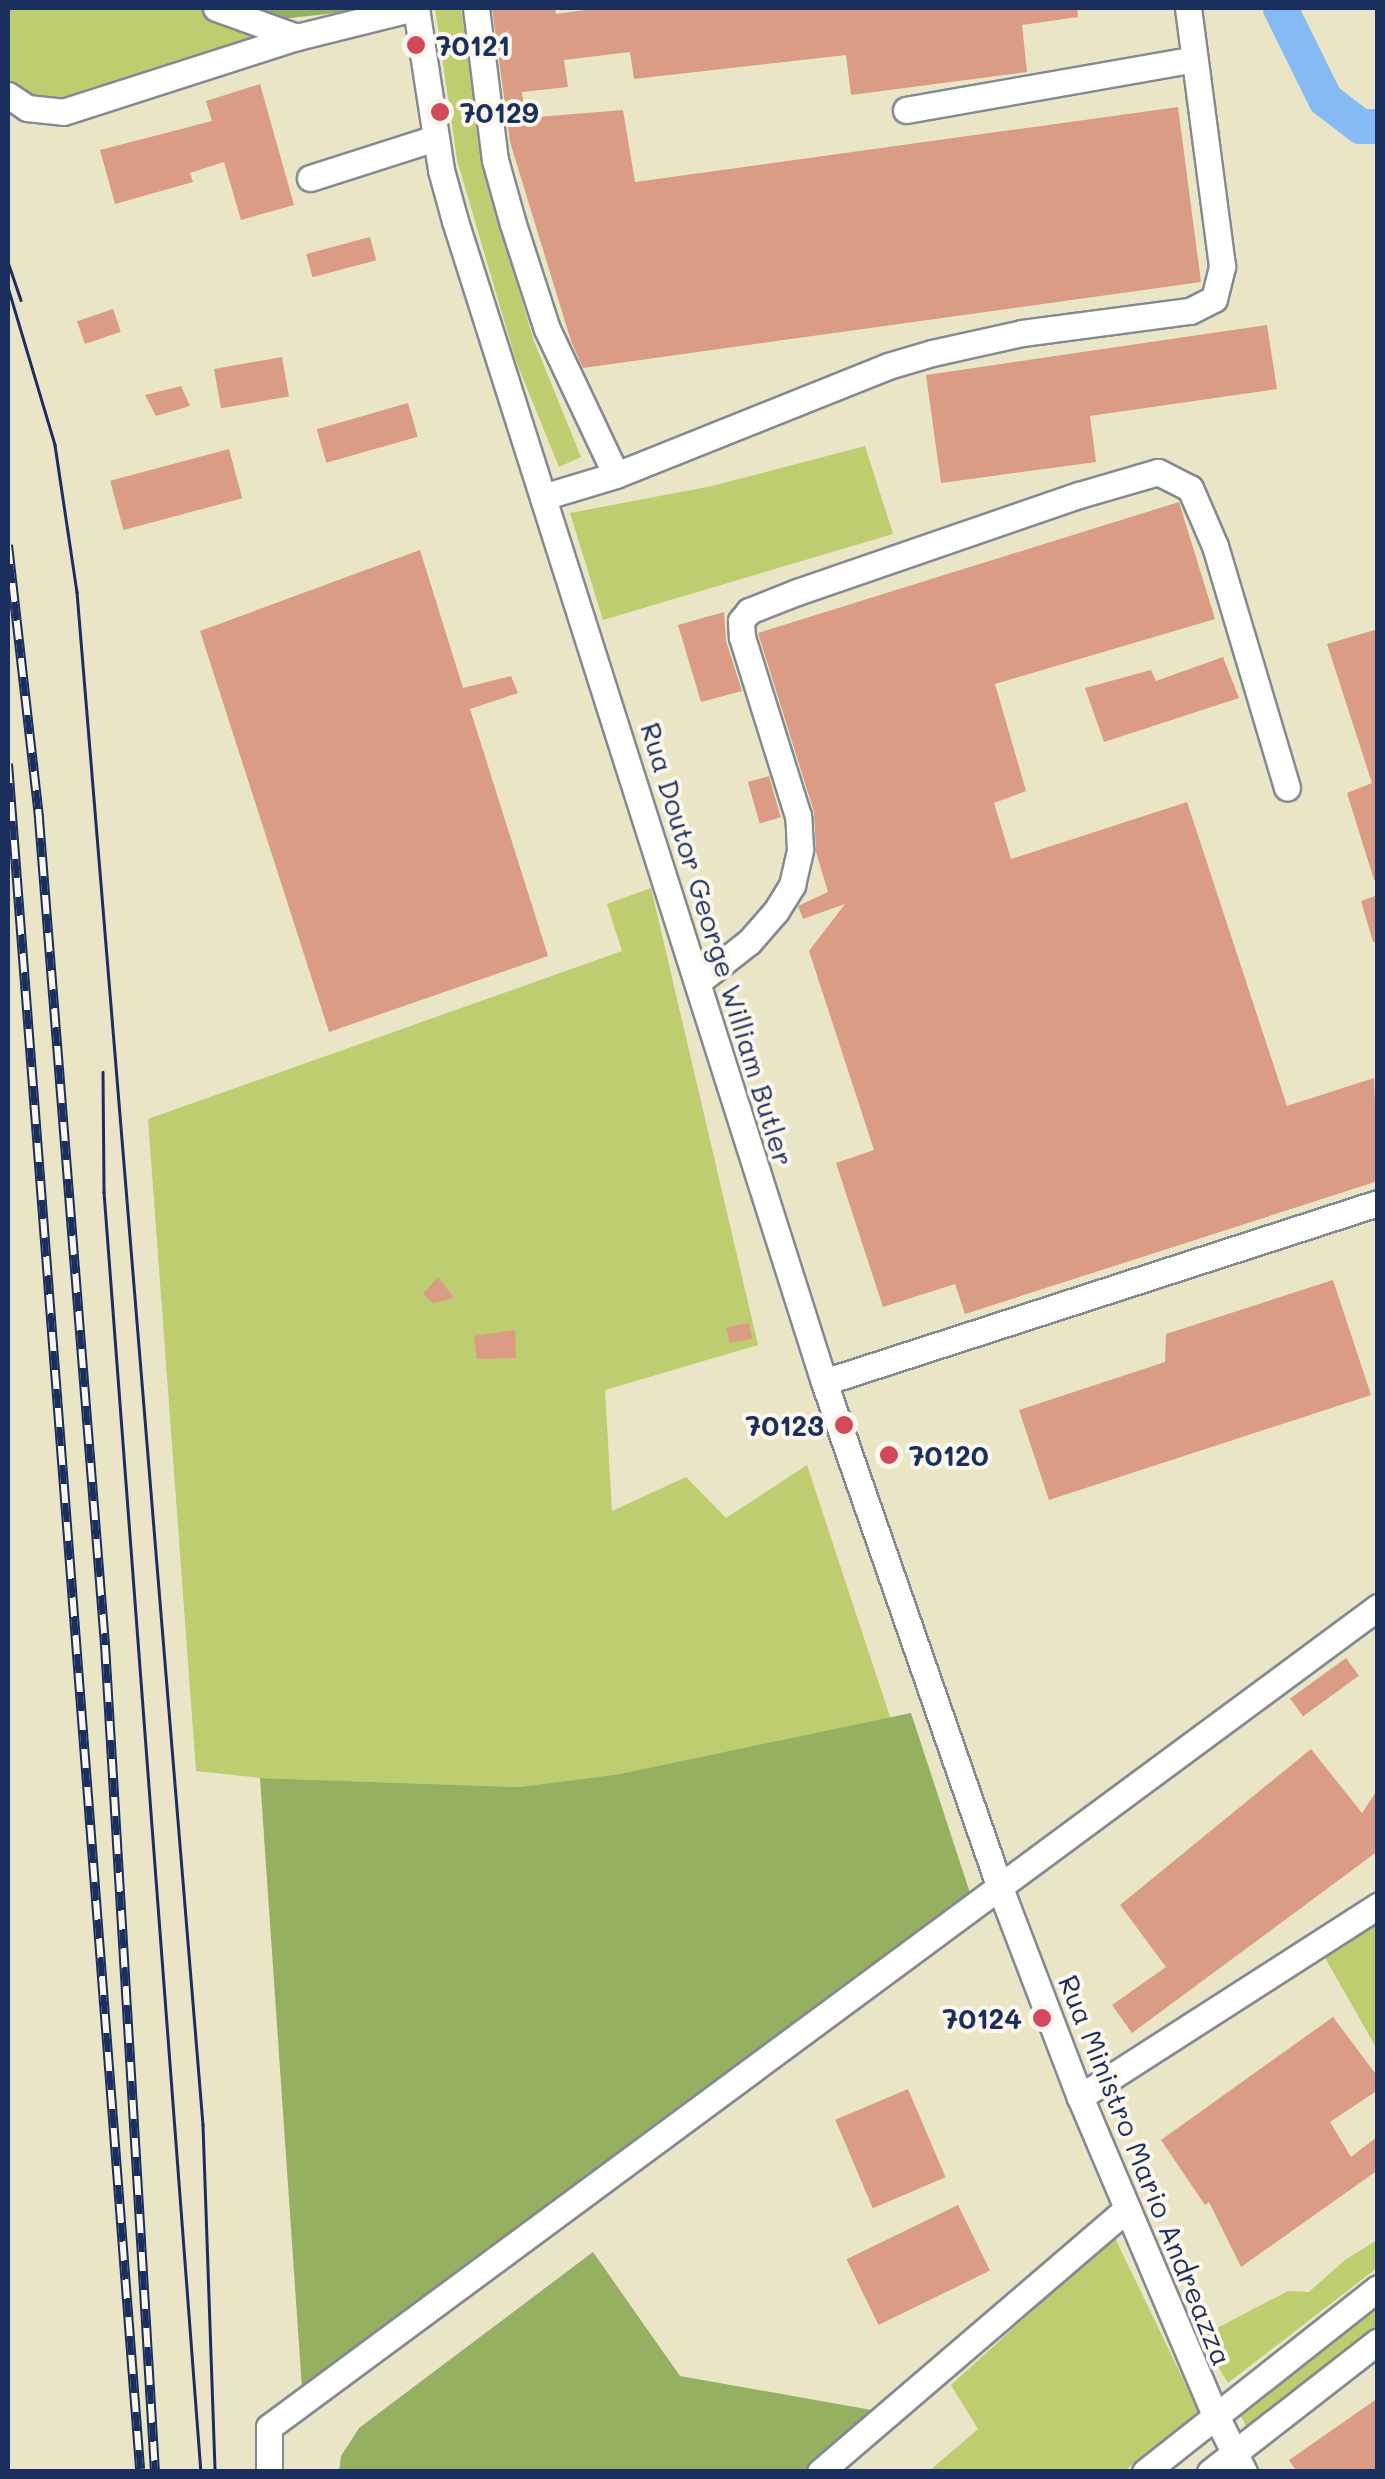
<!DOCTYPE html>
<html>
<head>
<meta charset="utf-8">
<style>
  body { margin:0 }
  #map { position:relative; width:1385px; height:2479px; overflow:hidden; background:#ebe5c7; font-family:Mali,sans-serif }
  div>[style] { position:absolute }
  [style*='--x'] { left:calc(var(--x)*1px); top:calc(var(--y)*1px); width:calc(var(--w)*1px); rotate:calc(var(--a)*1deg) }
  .green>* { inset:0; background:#becd6f }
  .forest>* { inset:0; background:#96b062 }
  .river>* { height:35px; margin:-17.5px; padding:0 17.5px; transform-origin:17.5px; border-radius:17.5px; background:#86baf4 }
  .building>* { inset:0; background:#da9c84; transform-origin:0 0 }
  .roads { filter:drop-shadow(2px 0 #838a92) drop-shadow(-2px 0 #838a92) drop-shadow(0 2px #838a92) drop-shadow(0 -2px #838a92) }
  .minor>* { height:25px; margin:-12.5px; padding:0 12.5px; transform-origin:12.5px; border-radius:12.5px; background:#fff }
  .tram>* { height:2.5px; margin:-1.25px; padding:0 1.25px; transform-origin:1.25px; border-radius:1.25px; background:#1b2f5e }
  .rail>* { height:10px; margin-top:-5px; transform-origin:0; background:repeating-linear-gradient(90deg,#fbf7ec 0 19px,#1b2f5e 0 38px); box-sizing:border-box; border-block:2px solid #1b2f5e }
  .dots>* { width:28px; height:28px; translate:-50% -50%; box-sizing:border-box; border:5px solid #fbf7ec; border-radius:50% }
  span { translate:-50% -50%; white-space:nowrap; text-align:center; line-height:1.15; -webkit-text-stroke:8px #fbf7ec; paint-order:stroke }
  .poi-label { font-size:28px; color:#1b2f5e; font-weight:700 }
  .left { translate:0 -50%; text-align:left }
  .right { translate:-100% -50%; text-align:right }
  .street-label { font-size:28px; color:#1b2f5e }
  .frame { position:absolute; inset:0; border:10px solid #1b2f5e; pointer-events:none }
</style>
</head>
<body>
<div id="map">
  <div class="green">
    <i style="clip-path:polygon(8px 8px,210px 8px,295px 35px,49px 113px,8px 106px)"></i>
    <i style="clip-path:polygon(435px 8px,461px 8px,483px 159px,496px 213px,534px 341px,581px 457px,559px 467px,516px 361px,457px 160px)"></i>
    <i style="clip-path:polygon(865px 446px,893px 534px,603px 620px,570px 513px,712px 486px)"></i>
    <i style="clip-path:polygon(651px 888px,758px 1345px,605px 1390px,612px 1511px,686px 1477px,726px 1518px,807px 1465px,893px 1726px,620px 1774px,519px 1787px,260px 1778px,196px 1771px,148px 1119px,622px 951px,607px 904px)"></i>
    <i style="clip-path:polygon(1377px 1924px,1377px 2049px,1324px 1956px)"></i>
    <i style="clip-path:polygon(1114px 2236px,1199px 2412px,1124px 2471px,928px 2472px,978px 2429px,951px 2385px)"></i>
    <i style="clip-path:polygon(1377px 2240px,1377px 2268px,1228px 2383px,1200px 2337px,1288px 2291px,1309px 2292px,1345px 2260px)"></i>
    <i style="clip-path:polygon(1377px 2301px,1377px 2331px,1305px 2389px,1246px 2426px,1238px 2411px)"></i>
  </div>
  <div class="forest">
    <i style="clip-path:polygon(236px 8px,353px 8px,354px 11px,281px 19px)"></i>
    <i style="clip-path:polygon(911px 1713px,971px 1896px,303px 2403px,260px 1778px,519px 1787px,620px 1774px)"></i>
    <i style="clip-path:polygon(593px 2252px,680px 2376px,883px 2412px,812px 2471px,339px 2472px,341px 2456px,359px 2428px)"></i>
  </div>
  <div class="river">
    <i style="--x:1280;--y:8;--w:102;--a:63.7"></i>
    <i style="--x:1325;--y:99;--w:44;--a:37.6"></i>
    <i style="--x:1360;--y:126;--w:18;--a:0"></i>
  </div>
  <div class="building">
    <i style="clip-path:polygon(492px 8px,555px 8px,556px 14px,599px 8px,1077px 8px,1078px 17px,1022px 25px,1027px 72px,851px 95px,846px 55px,634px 79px,630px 52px,564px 60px,568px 87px,522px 92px,525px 118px,623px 110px,635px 182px,1178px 107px,1201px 282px,583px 368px,571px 341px,510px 142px)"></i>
    <i style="clip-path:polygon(260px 84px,294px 205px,241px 220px,224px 162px,190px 173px,193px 182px,115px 204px,100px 150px,212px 121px,206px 101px)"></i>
    <i style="left:370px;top:237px;width:24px;height:66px;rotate:75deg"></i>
    <i style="left:113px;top:309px;width:24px;height:38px;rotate:71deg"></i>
    <i style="clip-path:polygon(1267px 325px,1277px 389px,1090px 416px,1096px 462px,941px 483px,926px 375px)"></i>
    <i style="left:282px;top:357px;width:40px;height:69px;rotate:80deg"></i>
    <i style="clip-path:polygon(181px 386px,190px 406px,156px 416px,145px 395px)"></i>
    <i style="left:408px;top:403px;width:35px;height:95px;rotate:74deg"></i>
    <i style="left:229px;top:449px;width:51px;height:123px;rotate:75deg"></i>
    <i style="clip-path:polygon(1179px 502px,1215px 619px,995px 684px,1026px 791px,994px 803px,1011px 859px,1187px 802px,1287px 1106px,1374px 1078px,1378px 1181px,965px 1314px,955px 1284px,883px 1307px,836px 1163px,874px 1150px,809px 951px,845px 904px,803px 919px,798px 906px,828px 892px,816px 852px,814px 812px,758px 633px)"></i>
    <i style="clip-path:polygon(420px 550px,463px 688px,511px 676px,518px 693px,470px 709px,548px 956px,329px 1032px,200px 631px)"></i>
    <i style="clip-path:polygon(724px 612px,726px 641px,742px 691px,701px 702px,678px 625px)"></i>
    <i style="clip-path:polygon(1378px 629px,1378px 880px,1374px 880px,1347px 793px,1372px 783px,1327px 644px)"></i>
    <i style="clip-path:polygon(1223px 657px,1239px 698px,1104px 742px,1085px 688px,1151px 670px,1156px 681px)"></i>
    <i style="left:769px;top:776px;width:43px;height:22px;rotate:74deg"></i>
    <i style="clip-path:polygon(1378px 895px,1378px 941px,1373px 942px,1361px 901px)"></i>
    <i style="clip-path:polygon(438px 1277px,454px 1298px,433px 1303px,423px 1294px)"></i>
    <i style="clip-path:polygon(1333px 1280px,1371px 1395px,1049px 1500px,1019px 1410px,1165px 1362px,1166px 1334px)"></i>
    <i style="left:749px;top:1323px;width:16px;height:23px;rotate:79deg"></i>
    <i style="clip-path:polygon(515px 1330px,516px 1358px,477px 1359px,474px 1336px)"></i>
    <i style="left:1346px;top:1658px;width:22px;height:69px;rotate:54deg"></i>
    <i style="clip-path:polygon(1311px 1749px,1362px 1813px,1378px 1789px,1378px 1851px,1132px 2033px,1112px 2005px,1166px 1967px,1120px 1905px)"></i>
    <i style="clip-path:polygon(1333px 2017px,1378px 2077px,1378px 2090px,1330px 2122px,1351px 2157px,1378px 2136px,1378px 2170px,1241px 2267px,1209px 2202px,1205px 2205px,1161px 2140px)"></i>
    <i style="left:908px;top:2089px;width:96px;height:79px;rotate:67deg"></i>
    <i style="left:958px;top:2205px;width:73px;height:124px;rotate:64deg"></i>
    <i style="clip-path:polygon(1378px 2398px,1378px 2472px,1297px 2472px,1289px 2460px)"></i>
  </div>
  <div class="roads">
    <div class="minor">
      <i style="--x:216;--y:8;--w:86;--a:19.7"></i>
      <i style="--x:416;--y:8;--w:164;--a:81.2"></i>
      <i style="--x:441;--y:170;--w:53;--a:74.6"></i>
      <i style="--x:455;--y:221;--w:1218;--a:72.37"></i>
      <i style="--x:824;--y:1382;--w:536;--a:70.82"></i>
      <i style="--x:1000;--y:1888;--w:224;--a:69.1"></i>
      <i style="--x:1080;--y:2097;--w:342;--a:67"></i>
      <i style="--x:1214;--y:2412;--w:67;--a:63.4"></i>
      <i style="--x:476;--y:8;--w:153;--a:82.9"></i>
      <i style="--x:495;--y:160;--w:66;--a:74.3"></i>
      <i style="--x:513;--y:224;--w:110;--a:72.1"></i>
      <i style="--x:547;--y:329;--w:161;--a:64.7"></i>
      <i style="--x:616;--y:475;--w:293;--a:-21.8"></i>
      <i style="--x:888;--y:366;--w:46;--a:-16.5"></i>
      <i style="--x:932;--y:353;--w:92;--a:-12.5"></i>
      <i style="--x:1022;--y:333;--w:169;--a:-7.5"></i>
      <i style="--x:1190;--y:311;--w:27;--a:-27"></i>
      <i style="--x:1214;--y:299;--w:34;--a:-76"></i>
      <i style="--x:1222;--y:266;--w:260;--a:-97.5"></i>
      <i style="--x:8;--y:95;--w:23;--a:34"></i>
      <i style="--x:27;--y:108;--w:36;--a:6"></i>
      <i style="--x:63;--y:112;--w:246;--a:-17.8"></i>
      <i style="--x:297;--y:37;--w:121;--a:-13.9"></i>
      <i style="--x:906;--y:110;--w:293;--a:-10"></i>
      <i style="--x:310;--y:178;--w:131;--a:-17.7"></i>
      <i style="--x:546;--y:496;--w:73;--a:-16.7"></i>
      <i style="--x:699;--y:981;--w:63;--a:-38"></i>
      <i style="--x:749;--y:942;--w:41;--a:-48.9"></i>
      <i style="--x:776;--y:911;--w:31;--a:-58"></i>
      <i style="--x:792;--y:885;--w:37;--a:-77"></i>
      <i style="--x:800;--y:849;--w:33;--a:-93"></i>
      <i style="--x:798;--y:816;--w:188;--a:-107.4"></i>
      <i style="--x:742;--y:637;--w:16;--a:-94"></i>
      <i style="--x:741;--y:621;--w:13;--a:-51"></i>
      <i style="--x:749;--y:611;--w:52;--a:-21.6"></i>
      <i style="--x:797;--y:592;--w:298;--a:-19"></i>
      <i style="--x:1079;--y:495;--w:82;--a:-16.2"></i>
      <i style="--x:1158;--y:472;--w:36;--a:27"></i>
      <i style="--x:1190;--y:488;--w:63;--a:66.7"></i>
      <i style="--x:1215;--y:546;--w:252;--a:73.4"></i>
      <i style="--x:824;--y:1382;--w:582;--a:-17.91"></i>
      <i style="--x:1080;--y:2097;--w:354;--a:-32.7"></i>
      <i style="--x:269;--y:2472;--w:45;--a:-90"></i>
      <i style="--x:269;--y:2427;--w:1379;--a:-36.48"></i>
      <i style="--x:820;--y:2472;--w:404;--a:-40.6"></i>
      <i style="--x:1145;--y:2472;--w:297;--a:-38.3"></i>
      <i style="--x:1210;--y:2472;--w:213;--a:-37.9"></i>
    </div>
  </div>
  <div class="tram">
    <i style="--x:8;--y:262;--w:40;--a:71.1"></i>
    <i style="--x:8;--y:287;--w:165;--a:73.4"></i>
    <i style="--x:55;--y:445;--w:149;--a:81.5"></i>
    <i style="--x:77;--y:592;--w:1538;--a:85.3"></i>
    <i style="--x:203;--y:2125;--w:347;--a:88"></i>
    <i style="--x:103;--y:1072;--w:120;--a:89.5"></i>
    <i style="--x:104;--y:1192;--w:1284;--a:85.67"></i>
  </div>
  <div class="rail">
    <i style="--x:8;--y:545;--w:276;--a:83.5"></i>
    <i style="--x:39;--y:819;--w:829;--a:85.43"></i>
    <i style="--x:105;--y:1645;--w:829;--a:86.54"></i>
    <i style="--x:8;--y:764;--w:1710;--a:85.57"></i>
  </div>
  <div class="dots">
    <i style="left:416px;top:45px;background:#d1495b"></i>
    <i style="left:440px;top:112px;background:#d1495b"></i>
    <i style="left:844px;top:1425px;background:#d1495b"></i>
    <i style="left:889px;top:1455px;background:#d1495b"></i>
    <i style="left:1042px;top:2018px;background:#d1495b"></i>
  </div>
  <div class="poi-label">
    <span class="left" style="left:436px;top:45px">70121</span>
    <span class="left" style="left:460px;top:112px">70129</span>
    <span class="right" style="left:824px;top:1425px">70123</span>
    <span class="left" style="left:909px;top:1455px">70120</span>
    <span class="right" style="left:1022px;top:2018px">70124</span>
  </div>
  <div class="street-label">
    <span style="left:718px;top:944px;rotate:73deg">Rua Doutor George William Butler</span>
    <span style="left:1146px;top:2170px;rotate:68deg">Rua Ministro Mario Andreazza</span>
  </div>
  <div class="frame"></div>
</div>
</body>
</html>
